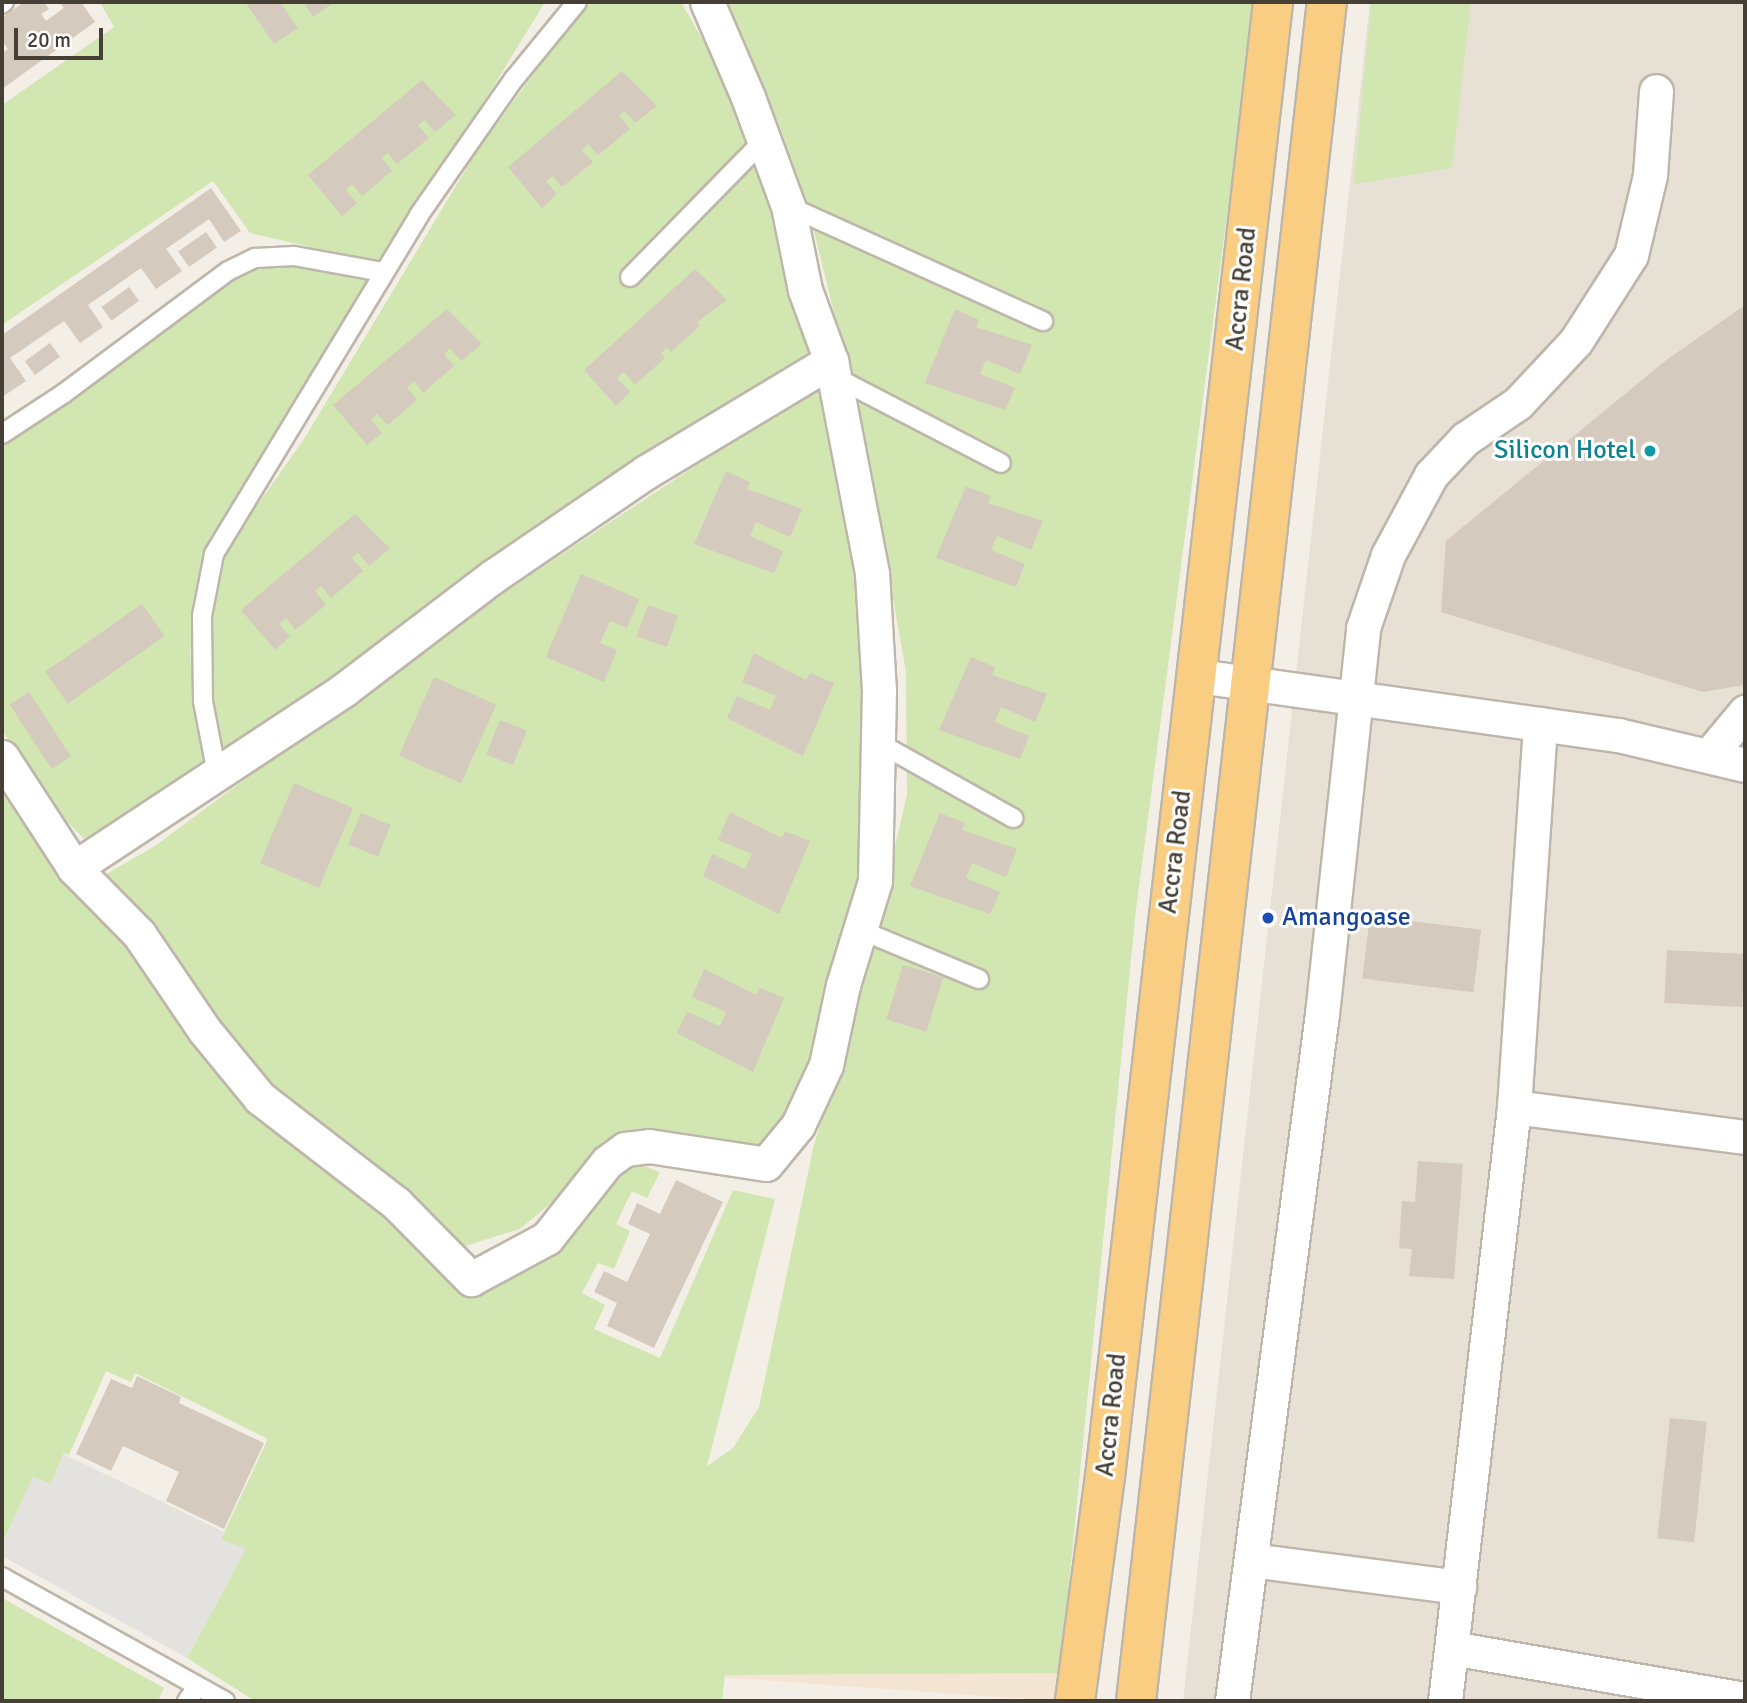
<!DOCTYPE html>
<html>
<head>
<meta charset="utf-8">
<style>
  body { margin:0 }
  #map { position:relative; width:1747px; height:1703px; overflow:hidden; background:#f3efe7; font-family:Signika,sans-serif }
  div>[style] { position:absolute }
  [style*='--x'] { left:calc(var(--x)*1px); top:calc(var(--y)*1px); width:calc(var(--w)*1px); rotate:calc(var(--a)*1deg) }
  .residential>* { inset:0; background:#e7e0d5 }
  .commercial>* { inset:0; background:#f4e5d3; transform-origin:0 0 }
  .green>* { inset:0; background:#d1e6b1 }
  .parking>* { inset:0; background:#e4e2df }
  .building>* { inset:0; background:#d4cabd; transform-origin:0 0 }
  .roads { filter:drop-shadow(2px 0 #beb6aa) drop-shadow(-2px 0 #beb6aa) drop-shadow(0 2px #beb6aa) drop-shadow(0 -2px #beb6aa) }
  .service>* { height:18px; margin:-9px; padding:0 9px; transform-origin:9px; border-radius:9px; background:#fff }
  .minor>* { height:33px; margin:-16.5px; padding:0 16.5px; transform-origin:16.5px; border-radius:16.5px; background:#fff }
  .trunk>* { height:38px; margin:-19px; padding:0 19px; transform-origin:19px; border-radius:19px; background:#f9ce82 }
  .dots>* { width:19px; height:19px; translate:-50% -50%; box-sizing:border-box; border:4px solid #fff; border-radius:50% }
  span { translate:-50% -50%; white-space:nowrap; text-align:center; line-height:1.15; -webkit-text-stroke:6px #fff; paint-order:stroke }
  .street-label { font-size:26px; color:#463f36 }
  .culture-label { font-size:26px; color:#0d838f }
  .right { translate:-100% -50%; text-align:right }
  .transit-label { font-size:26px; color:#164399 }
  .left { translate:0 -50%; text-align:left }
  .frame { position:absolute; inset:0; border:4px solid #463f36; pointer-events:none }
  .scale { position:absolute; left:14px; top:28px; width:89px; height:32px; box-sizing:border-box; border:4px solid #463f36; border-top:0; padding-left:9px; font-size:21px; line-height:24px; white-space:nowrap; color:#463f36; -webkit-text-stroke:5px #fff; paint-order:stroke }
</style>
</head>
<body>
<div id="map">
  <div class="residential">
    <i style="clip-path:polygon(1370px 2px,1745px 2px,1745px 1701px,1183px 1701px)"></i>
  </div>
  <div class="commercial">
    <i style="left:1060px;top:1673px;width:28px;height:335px;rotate:94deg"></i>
  </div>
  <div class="green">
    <i style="clip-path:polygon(100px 2px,545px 2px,385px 264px,250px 233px,213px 181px,2px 325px,2px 105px,114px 27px)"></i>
    <i style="clip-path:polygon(560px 2px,681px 2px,717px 65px,752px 145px,620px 278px,629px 287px,673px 237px,758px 163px,813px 358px,222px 759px,207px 694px,208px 620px,218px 569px,237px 534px,304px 439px,478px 149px,576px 17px)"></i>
    <i style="clip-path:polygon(724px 2px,1255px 2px,1136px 910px,1060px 1673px,725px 1675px,722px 1701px,255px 1701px,187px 1658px,245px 1550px,221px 1539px,268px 1439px,135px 1373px,131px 1382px,106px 1371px,69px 1455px,64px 1453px,51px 1484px,33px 1477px,2px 1545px,2px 784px,225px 1071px,472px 1289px,524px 1267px,585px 1219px,615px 1169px,631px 1161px,660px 1172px,647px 1198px,632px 1191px,616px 1224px,630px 1231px,614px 1269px,598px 1263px,582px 1293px,605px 1305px,594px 1329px,660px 1358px,733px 1190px,775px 1199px,707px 1466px,733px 1448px,759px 1407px,814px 1144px,853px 1025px,907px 795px,906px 672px,864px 434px,807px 203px,776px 117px)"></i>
    <i style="clip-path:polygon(1371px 2px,1471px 2px,1452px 168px,1354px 184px)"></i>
    <i style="clip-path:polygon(284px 261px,377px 275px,201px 565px,190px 654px,206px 770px,98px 839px,83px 838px,51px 805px,2px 730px,2px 437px,218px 288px,252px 268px)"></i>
    <i style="clip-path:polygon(824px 381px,868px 642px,859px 887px,832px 959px,801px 1096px,760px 1150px,685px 1133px,648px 1134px,570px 1187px,520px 1229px,462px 1247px,255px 1080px,103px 876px,155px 846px,432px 640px)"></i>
    <i style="clip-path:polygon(2px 1598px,164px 1688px,158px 1701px,2px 1701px)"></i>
  </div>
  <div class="parking">
    <i style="clip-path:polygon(64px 1454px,224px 1532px,221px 1539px,246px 1549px,187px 1658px,2px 1556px,2px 1545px,33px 1477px,51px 1484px)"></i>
  </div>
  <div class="building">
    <i style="clip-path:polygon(24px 2px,44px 2px,49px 9px,41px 14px,46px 21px,64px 8px,59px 2px,81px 2px,95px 22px,2px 89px,2px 53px,8px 49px,2px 41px,2px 18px)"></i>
    <i style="clip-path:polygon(245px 2px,280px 2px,298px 28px,274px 44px)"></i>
    <i style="clip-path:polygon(303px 2px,334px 2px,313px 17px)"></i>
    <i style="clip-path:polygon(622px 71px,657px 106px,635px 123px,625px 111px,619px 116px,630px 129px,598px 155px,588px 144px,582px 150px,593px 162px,562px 187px,553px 176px,546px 181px,557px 194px,542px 208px,508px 167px)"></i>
    <i style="clip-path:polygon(422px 80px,456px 115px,435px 132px,425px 120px,418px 125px,429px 138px,397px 164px,388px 153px,382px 158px,392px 171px,362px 196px,352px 184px,346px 190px,357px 203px,342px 216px,308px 175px)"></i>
    <i style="clip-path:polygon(211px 188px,241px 231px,224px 242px,209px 219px,166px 249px,182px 271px,156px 289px,141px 268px,88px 305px,103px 327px,80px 343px,64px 321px,10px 358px,26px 381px,2px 397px,2px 335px)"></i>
    <i style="left:206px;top:232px;width:19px;height:34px;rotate:55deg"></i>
    <i style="clip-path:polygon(695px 269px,727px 300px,697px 322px,700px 326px,671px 352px,667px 347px,661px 353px,665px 358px,635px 385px,624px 372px,617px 378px,630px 392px,616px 406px,584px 370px)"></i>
    <i style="left:129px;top:287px;width:17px;height:34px;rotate:54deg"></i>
    <i style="clip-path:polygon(1745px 305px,1744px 685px,1703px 692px,1441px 612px,1446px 541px,1665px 361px)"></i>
    <i style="clip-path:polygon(447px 309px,482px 344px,461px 361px,450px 348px,444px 354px,454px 366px,423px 393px,414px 381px,407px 387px,417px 400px,388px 425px,377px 414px,371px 419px,382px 433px,367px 445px,333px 405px)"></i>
    <i style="clip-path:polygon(955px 309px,979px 320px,976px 327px,1032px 345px,1020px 374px,986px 360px,980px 374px,1015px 388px,1005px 410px,925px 383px)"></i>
    <i style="left:50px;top:343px;width:17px;height:31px;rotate:54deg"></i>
    <i style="clip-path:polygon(726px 471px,750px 482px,747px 489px,802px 509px,790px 537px,756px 522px,750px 536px,783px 551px,774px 573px,694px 544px)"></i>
    <i style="clip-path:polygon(966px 486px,991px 496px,988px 503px,1043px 521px,1031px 550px,997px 536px,991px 550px,1025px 564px,1016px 587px,936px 558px)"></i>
    <i style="clip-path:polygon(355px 514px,390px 548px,369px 566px,358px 553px,352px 558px,363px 571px,331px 598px,321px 586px,315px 591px,326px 605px,295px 630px,286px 618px,279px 624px,290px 637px,275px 650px,241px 610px)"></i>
    <i style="clip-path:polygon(581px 574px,639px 599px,627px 628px,610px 621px,600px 643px,617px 650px,604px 682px,546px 657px)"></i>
    <i style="left:142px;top:604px;width:39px;height:118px;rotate:55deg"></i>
    <i style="left:648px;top:605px;width:32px;height:33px;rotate:20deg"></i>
    <i style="clip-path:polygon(754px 653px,806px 680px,810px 673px,834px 683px,803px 756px,727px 718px,737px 696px,770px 710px,776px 696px,742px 682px)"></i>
    <i style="clip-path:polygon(971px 657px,995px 667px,992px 675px,1047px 694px,1035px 722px,1001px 707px,995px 722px,1029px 736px,1020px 759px,939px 730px)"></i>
    <i style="left:434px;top:677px;width:68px;height:86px;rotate:24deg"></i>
    <i style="left:29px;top:692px;width:77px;height:23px;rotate:57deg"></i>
    <i style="left:500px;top:720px;width:29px;height:37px;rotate:22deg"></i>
    <i style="left:294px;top:783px;width:64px;height:87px;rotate:23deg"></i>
    <i style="clip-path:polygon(730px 812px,782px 838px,785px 831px,810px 841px,779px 914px,703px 876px,712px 854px,745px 869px,752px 854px,718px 840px)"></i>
    <i style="left:361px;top:813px;width:32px;height:34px;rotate:22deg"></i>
    <i style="clip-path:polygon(940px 813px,965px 823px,962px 830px,1017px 849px,1006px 877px,972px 863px,966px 878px,1000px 892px,990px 914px,910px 886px)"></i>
    <i style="left:1370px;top:916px;width:112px;height:63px;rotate:7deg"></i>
    <i style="left:1667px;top:950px;width:78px;height:53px;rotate:3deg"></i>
    <i style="left:903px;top:965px;width:42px;height:57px;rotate:17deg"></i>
    <i style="clip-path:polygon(704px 969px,756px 995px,760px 988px,784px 998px,753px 1072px,677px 1033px,687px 1012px,720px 1026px,726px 1012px,692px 997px)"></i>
    <i style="clip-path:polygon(1418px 1161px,1463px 1164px,1454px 1279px,1409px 1276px,1412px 1249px,1399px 1248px,1402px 1201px,1415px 1202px)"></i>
    <i style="clip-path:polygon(676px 1180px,723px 1202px,654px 1348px,607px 1326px,617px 1303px,594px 1292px,604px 1271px,627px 1282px,650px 1234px,628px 1224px,637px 1203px,660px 1214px)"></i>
    <i style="clip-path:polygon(137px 1376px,181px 1397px,179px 1403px,264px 1443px,224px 1529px,166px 1501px,179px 1472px,123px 1446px,111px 1471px,76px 1454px,111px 1379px,132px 1388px)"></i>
    <i style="left:1670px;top:1418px;width:37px;height:121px;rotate:6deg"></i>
  </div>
  <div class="roads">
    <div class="service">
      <i style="--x:2;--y:4;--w:3;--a:-45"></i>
      <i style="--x:788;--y:206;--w:280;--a:24.3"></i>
      <i style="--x:630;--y:277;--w:192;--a:-45.6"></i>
      <i style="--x:833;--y:376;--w:189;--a:27.4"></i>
      <i style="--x:2;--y:434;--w:73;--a:-33.3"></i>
      <i style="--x:63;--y:394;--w:206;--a:-36.7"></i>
      <i style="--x:228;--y:271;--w:30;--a:-26"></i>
      <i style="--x:255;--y:258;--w:39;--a:-3"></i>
      <i style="--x:294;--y:256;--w:90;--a:10.2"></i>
      <i style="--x:879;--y:743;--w:154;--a:29.2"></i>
      <i style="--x:217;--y:774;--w:74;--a:-100.9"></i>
      <i style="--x:203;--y:701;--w:85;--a:-90.7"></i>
      <i style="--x:202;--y:616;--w:63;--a:-79"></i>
      <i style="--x:214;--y:554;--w:396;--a:-58.8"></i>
      <i style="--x:419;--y:215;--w:166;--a:-55.1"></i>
      <i style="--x:514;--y:79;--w:99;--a:-50.7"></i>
      <i style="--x:858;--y:929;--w:131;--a:22.5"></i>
      <i style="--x:2;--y:1577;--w:255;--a:29.1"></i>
      <i style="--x:187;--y:1701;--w:17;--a:-54"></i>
    </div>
    <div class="minor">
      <i style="--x:1198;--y:676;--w:424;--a:8"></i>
      <i style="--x:1618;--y:735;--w:130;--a:13.3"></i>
      <i style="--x:1710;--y:754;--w:55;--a:-50.2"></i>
      <i style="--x:2;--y:757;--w:132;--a:57"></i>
      <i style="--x:74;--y:868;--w:93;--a:45.4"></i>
      <i style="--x:139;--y:934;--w:117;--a:55.8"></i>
      <i style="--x:205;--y:1031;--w:87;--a:50.6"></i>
      <i style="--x:260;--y:1098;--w:172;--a:37.7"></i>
      <i style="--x:396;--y:1203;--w:107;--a:45.4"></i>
      <i style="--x:471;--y:1279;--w:86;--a:-28.3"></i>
      <i style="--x:547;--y:1238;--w:97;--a:-51.7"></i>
      <i style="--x:607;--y:1162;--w:22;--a:-36"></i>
      <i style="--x:625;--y:1149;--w:24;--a:-7"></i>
      <i style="--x:649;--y:1146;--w:118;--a:8.7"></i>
      <i style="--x:766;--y:1164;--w:50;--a:-50.6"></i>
      <i style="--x:798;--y:1125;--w:66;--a:-65"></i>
      <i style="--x:826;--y:1065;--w:82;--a:-78"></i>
      <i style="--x:843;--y:985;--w:109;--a:-72.9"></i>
      <i style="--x:875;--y:881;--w:190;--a:-88.8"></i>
      <i style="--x:879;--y:691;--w:118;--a:-93.4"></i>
      <i style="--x:872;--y:573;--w:216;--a:-100.9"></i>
      <i style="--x:831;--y:361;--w:76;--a:-110.1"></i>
      <i style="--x:805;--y:290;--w:86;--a:-101.4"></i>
      <i style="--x:788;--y:206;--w:116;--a:-110.2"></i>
      <i style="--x:748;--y:97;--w:103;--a:-113.3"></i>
      <i style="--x:74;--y:868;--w:325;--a:-33.4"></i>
      <i style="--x:345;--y:689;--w:185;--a:-37.3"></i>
      <i style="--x:492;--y:577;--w:186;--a:-34.3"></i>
      <i style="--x:646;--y:472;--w:216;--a:-31"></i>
      <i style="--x:1514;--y:1107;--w:233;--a:7.4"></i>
      <i style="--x:1251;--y:1560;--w:210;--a:7.4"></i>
      <i style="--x:1452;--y:1648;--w:297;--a:9.9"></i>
      <i style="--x:1232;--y:1701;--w:693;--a:-82.54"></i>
      <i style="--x:1322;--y:1014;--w:388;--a:-83.9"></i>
      <i style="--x:1363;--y:628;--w:77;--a:-71.1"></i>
      <i style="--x:1388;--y:555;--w:91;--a:-61.7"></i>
      <i style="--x:1431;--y:475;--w:50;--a:-46.6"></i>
      <i style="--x:1465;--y:439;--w:64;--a:-34.2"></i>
      <i style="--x:1518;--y:403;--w:85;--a:-46.9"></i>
      <i style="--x:1576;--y:341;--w:102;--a:-57.4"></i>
      <i style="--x:1631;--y:255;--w:82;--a:-76.6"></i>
      <i style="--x:1650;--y:175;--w:84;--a:-85.9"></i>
      <i style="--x:1445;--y:1701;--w:598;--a:-83.37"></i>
      <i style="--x:1514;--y:1107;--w:384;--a:-86.1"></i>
    </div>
    <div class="trunk">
      <i style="--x:1075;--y:1701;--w:226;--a:-82.4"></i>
      <i style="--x:1105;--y:1477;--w:1485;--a:-83.5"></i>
      <i style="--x:1136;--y:1701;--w:1710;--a:-83.59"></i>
    </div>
  </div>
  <div class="dots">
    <i style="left:1650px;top:451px;background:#0f9aa8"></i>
    <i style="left:1268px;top:918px;background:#1a4fb4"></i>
  </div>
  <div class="street-label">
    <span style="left:1242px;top:289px;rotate:-84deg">Accra Road</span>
    <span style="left:1176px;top:852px;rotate:-83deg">Accra Road</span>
    <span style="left:1112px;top:1415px;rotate:-84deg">Accra Road</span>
  </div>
  <div class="culture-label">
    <span class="right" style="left:1636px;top:451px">Silicon Hotel</span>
  </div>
  <div class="transit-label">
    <span class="left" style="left:1282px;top:918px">Amangoase</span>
  </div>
  <div class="frame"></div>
  <div class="scale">20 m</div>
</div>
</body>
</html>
